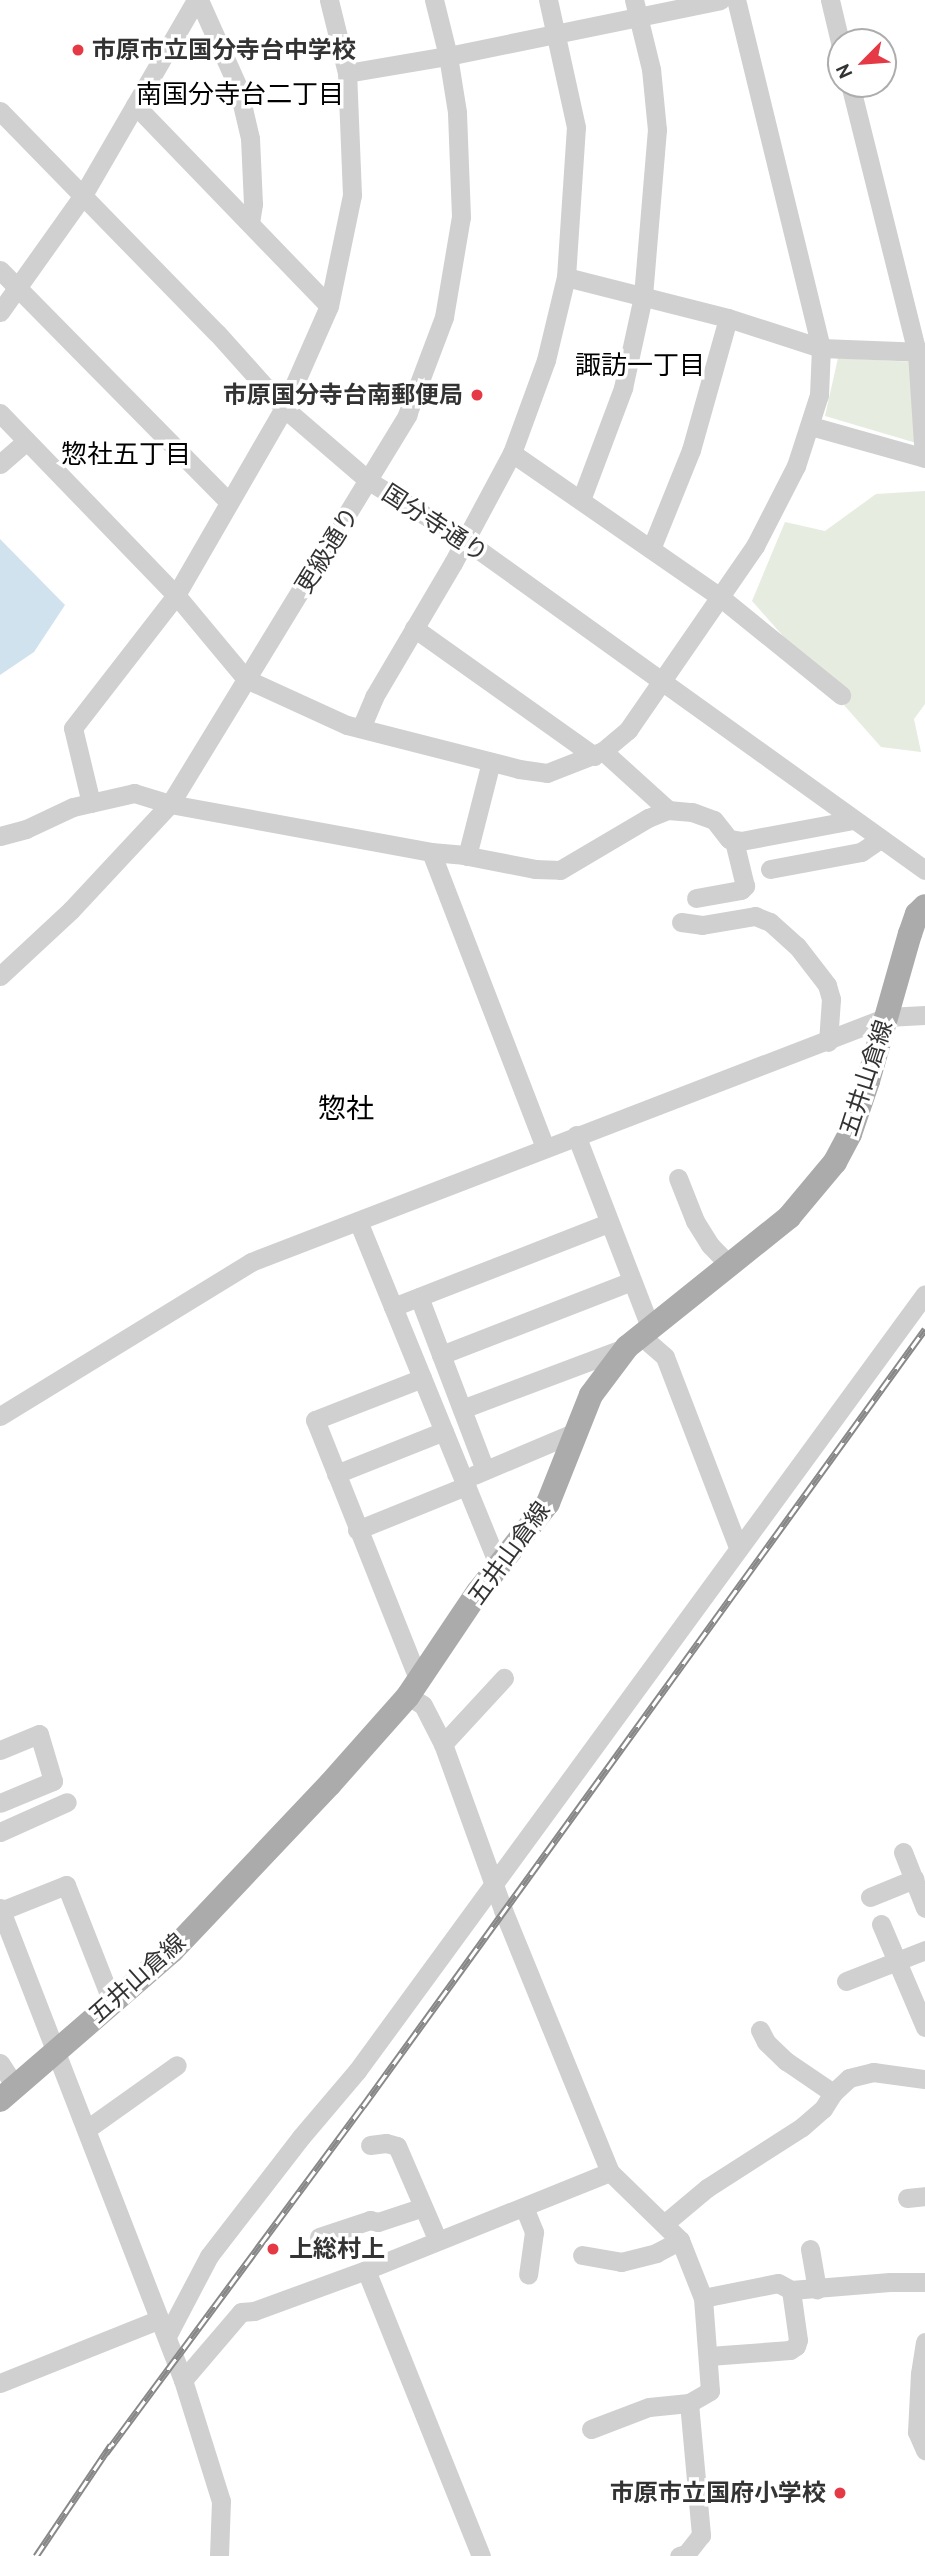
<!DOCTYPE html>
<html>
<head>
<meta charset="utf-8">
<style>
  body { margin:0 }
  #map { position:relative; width:925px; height:2556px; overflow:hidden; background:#fff; font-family:Cabin,"Noto Sans JP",sans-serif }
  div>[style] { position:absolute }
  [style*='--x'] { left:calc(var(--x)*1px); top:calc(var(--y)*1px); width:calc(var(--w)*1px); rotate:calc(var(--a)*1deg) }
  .green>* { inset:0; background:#e6ecdf }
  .water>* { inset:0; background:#cfe2ee }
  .minor>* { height:19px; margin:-9.5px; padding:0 9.5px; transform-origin:9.5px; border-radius:9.5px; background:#d0d0d0 }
  .major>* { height:24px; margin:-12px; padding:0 12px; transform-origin:12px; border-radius:12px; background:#ababab }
  .rail>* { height:7px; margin-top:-3.5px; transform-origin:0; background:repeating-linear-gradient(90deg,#fff 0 13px,#888 0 26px); box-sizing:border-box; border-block:2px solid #888 }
  .dots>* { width:19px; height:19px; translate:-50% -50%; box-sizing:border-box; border:4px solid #fff; border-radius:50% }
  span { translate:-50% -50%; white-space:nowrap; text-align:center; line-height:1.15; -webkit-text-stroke:7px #fff; paint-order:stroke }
  .poi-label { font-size:24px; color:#333; font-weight:700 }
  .left { translate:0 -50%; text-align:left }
  .right { translate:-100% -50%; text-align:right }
  .street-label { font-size:24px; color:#333 }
  .neighbourhood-label { font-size:26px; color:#000 }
  .quarter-label { font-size:28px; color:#000 }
  .north { position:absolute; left:827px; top:28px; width:70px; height:70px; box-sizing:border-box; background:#fff; border:2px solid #adadad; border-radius:50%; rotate:245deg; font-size:19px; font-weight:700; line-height:28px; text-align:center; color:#333 }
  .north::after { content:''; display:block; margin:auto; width:24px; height:32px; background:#e63946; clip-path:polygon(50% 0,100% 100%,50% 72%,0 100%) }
</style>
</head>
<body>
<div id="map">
  <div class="green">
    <i style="clip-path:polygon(838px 358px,914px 362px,923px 445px,825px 416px)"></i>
    <i style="clip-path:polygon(925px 491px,925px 704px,914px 719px,921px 752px,881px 747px,752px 601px,785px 522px,825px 531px,876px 494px)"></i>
  </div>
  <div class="water">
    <i style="clip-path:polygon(0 539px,65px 605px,34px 652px,0 675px)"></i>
  </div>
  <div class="minor">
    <i style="--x:199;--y:0;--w:95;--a:65.9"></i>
    <i style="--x:238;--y:87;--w:52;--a:76.8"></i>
    <i style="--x:250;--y:138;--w:66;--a:87.4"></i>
    <i style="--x:253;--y:204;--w:19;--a:99"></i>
    <i style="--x:830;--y:0;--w:47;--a:76.6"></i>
    <i style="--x:347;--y:73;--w:102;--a:-9.6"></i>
    <i style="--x:448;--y:56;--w:278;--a:-11.6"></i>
    <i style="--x:850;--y:84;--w:277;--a:76"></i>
    <i style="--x:917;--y:353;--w:105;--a:86.2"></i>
    <i style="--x:135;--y:105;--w:279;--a:46"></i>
    <i style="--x:0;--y:111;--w:310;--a:45.7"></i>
    <i style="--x:217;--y:333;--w:101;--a:48.2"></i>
    <i style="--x:284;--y:408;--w:112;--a:40.7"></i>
    <i style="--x:369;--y:481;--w:113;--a:31.6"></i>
    <i style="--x:465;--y:540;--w:566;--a:35.66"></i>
    <i style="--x:0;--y:270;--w:326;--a:45.4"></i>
    <i style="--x:566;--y:277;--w:167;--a:14.2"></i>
    <i style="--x:728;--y:318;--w:98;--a:17.9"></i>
    <i style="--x:821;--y:348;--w:104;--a:2.2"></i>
    <i style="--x:0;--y:312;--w:143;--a:-54.6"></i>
    <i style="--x:83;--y:195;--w:225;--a:-59.9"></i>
    <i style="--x:0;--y:413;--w:253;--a:46"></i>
    <i style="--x:176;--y:595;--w:109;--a:50.2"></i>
    <i style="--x:246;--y:679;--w:111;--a:24.5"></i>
    <i style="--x:347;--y:725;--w:178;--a:14.3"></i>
    <i style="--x:519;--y:769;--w:28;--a:8"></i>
    <i style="--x:547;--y:773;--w:60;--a:-21.4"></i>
    <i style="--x:603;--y:751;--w:33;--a:-40"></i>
    <i style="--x:628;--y:730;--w:224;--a:-55.4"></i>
    <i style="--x:755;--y:546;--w:90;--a:-62.9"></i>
    <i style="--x:796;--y:466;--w:75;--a:-72.1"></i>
    <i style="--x:819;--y:395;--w:47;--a:-87.6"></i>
    <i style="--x:821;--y:348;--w:358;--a:-103.7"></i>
    <i style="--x:811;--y:426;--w:118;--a:15.7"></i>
    <i style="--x:512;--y:453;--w:253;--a:34.7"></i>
    <i style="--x:720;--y:597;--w:156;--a:39"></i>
    <i style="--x:0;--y:464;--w:35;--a:-41"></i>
    <i style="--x:581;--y:500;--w:120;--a:-69.4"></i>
    <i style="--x:623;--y:388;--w:94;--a:-77.7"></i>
    <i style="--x:643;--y:296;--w:167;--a:-85.2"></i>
    <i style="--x:657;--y:130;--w:61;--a:-95.6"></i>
    <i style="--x:651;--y:69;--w:71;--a:-103.8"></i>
    <i style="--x:651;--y:549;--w:107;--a:-68"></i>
    <i style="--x:691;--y:450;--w:137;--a:-74.3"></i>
    <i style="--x:414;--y:628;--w:221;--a:35.4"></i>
    <i style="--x:361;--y:728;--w:34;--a:-67"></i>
    <i style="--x:374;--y:697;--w:156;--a:-59.5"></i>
    <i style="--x:453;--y:563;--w:125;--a:-61.8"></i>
    <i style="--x:512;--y:453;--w:99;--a:-69.9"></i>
    <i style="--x:546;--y:360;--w:85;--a:-76.5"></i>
    <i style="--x:566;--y:277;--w:150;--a:-86.2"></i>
    <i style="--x:576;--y:127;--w:130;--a:-102.4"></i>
    <i style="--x:603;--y:751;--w:88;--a:42.2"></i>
    <i style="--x:91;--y:803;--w:77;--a:-103.5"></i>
    <i style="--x:73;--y:728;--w:168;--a:-52.2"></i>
    <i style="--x:176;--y:595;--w:216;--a:-60"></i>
    <i style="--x:284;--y:408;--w:111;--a:-66.2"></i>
    <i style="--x:329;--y:306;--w:113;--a:-78.3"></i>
    <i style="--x:352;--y:195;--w:122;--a:-92.3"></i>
    <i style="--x:347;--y:73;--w:75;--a:-103.9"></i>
    <i style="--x:0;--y:836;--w:27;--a:-15"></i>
    <i style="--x:26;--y:829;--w:52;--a:-25.1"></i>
    <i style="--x:73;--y:807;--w:63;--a:-12.9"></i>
    <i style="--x:134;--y:793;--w:38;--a:17"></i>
    <i style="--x:170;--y:804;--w:265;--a:10.4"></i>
    <i style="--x:431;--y:852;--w:32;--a:5"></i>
    <i style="--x:463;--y:855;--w:73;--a:11"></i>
    <i style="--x:535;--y:869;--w:25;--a:2"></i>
    <i style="--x:560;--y:870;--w:102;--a:-30.6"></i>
    <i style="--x:648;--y:818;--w:22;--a:-22"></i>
    <i style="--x:668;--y:810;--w:24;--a:5"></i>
    <i style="--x:692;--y:812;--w:23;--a:20"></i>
    <i style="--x:714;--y:820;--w:24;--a:52"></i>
    <i style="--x:729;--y:839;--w:12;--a:9"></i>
    <i style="--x:741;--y:841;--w:114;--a:-10.6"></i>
    <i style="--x:431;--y:852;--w:316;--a:68.9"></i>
    <i style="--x:467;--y:856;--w:97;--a:-75.7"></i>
    <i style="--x:770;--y:869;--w:93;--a:-10.6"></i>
    <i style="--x:861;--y:852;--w:23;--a:-34"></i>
    <i style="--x:696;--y:898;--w:46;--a:-10.1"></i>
    <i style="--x:741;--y:890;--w:6;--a:-45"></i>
    <i style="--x:745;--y:886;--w:46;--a:-103.7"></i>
    <i style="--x:681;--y:922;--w:21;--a:8"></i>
    <i style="--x:702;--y:925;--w:54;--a:-9.6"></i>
    <i style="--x:755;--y:916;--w:16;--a:22"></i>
    <i style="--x:770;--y:922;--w:36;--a:42"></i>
    <i style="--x:797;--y:946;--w:49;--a:52.4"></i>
    <i style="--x:827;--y:985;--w:15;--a:74"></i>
    <i style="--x:831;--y:999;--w:43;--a:94"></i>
    <i style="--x:0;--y:976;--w:97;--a:-42.9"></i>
    <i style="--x:71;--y:910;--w:145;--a:-47"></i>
    <i style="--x:170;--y:804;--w:456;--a:-58.6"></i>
    <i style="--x:407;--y:415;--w:105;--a:-69.3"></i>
    <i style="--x:444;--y:317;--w:101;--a:-80.4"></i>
    <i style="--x:461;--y:217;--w:105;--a:-92.2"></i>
    <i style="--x:457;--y:112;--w:57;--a:-99.1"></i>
    <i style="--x:448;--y:56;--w:58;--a:-104"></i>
    <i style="--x:576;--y:1135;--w:206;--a:68.9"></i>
    <i style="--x:678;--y:1178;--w:46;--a:68.4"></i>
    <i style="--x:695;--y:1221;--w:28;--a:58"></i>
    <i style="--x:710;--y:1245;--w:28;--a:46"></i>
    <i style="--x:358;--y:1221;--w:373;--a:67.8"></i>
    <i style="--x:419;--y:1297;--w:185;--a:69.1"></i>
    <i style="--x:393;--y:1307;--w:232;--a:-21.3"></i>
    <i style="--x:640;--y:1335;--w:33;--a:41"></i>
    <i style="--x:665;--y:1357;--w:204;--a:69"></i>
    <i style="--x:441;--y:1355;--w:205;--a:-21.2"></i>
    <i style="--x:462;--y:1409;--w:176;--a:-20.6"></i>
    <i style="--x:0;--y:1416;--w:294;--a:-31.5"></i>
    <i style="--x:251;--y:1262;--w:682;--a:-21.07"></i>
    <i style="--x:887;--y:1017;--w:38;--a:-3"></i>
    <i style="--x:336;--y:1474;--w:116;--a:-21.7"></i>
    <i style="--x:474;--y:1475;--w:113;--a:-22.9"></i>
    <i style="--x:357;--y:1530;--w:118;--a:-22"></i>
    <i style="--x:419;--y:1681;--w:281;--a:-111.7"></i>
    <i style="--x:315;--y:1420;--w:115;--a:-21.4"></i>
    <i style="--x:408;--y:1696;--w:17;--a:31"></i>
    <i style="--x:423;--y:1705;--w:44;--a:62.9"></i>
    <i style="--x:443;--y:1744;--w:177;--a:70.1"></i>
    <i style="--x:503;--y:1910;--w:283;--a:67.8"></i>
    <i style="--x:610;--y:2172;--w:98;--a:44.2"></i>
    <i style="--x:680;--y:2240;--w:62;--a:68.4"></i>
    <i style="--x:703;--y:2298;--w:93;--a:85.7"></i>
    <i style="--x:710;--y:2391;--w:24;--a:150"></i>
    <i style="--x:689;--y:2403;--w:133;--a:84.8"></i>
    <i style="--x:701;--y:2535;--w:24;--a:128"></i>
    <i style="--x:686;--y:2554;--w:7;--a:164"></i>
    <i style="--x:443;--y:1744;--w:90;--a:-47.3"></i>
    <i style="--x:0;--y:1750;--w:42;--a:-22.3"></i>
    <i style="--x:39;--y:1734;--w:49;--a:73.4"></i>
    <i style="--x:53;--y:1781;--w:57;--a:157.5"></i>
    <i style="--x:0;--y:1832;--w:73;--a:-24.1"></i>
    <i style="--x:903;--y:1852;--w:60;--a:68.6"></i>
    <i style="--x:870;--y:1897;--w:48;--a:-22.2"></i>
    <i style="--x:0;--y:1908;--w:506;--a:68.81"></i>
    <i style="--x:183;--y:2380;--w:127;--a:72.6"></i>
    <i style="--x:221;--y:2501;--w:55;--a:92.1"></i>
    <i style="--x:1;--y:1911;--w:70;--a:-21.8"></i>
    <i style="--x:66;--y:1885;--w:126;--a:68.5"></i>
    <i style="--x:881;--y:1924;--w:112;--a:66.9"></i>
    <i style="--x:846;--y:1981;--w:85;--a:-21.4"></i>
    <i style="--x:760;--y:2030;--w:13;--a:63"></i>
    <i style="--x:766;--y:2042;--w:28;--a:44"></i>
    <i style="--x:786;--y:2061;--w:57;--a:34.2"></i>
    <i style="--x:0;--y:2063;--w:27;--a:57"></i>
    <i style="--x:87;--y:2129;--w:110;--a:-35.4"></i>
    <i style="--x:370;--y:2145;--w:16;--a:-7"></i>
    <i style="--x:386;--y:2143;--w:11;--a:15"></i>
    <i style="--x:397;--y:2146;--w:103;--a:66.7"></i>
    <i style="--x:907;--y:2198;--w:18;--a:-6"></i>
    <i style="--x:524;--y:2207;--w:27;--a:68"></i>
    <i style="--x:534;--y:2232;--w:43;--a:97.9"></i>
    <i style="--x:664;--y:2224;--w:56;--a:-39.9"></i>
    <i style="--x:707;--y:2188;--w:113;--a:-32.7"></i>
    <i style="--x:802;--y:2127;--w:28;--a:-41"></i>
    <i style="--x:823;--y:2109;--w:19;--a:-58"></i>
    <i style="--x:833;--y:2093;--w:22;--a:-43"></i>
    <i style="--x:849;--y:2078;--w:25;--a:-14"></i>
    <i style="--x:873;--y:2072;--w:52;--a:7.7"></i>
    <i style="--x:319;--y:2237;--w:54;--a:-18.4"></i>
    <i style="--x:370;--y:2220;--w:8;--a:14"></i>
    <i style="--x:378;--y:2222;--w:47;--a:-18.4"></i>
    <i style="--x:810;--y:2249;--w:41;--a:80.1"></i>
    <i style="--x:582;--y:2255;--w:40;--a:10"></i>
    <i style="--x:621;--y:2262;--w:36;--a:-14"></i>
    <i style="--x:656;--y:2253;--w:27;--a:-28"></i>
    <i style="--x:366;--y:2270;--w:308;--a:68.1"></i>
    <i style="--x:703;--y:2298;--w:76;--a:-11.3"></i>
    <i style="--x:778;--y:2283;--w:15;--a:28"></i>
    <i style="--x:167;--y:2336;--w:90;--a:-62.3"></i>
    <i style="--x:209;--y:2256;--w:150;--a:-52.3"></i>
    <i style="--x:301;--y:2137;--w:87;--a:-49.7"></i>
    <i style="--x:357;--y:2071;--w:962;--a:-53.83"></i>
    <i style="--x:925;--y:2342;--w:31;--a:99"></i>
    <i style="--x:920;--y:2373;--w:59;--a:92.9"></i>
    <i style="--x:917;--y:2432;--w:20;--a:66"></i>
    <i style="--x:709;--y:2356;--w:81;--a:-4.2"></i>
    <i style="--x:790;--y:2350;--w:7;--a:-34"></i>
    <i style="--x:796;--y:2346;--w:6;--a:-72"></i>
    <i style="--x:798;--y:2340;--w:50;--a:-98"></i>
    <i style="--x:791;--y:2290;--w:99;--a:-4.6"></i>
    <i style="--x:890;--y:2282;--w:35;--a:0"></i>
    <i style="--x:183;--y:2380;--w:89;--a:-49.5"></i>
    <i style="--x:241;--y:2312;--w:13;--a:-4"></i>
    <i style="--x:254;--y:2311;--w:119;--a:-20.1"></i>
    <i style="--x:366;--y:2270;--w:263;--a:-21.9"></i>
    <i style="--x:0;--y:2383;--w:172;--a:-21.8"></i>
    <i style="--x:591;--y:2429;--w:62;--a:-20.8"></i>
    <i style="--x:649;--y:2407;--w:40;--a:-5.7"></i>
  </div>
  <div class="major">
    <i style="--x:0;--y:2100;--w:228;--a:-40.9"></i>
    <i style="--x:172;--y:1951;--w:230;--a:-46.6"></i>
    <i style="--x:330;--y:1784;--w:118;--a:-48.4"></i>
    <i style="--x:408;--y:1696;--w:125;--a:-56.1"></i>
    <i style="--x:478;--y:1592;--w:113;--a:-51.8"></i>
    <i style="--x:548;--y:1503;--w:116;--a:-68.3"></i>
    <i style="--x:591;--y:1395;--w:60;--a:-53.1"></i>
    <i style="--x:627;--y:1347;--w:208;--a:-38.7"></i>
    <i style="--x:789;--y:1217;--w:72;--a:-50.1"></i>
    <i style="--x:835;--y:1162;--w:32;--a:-62"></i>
    <i style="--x:850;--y:1134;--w:56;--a:-71.2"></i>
    <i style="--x:868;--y:1081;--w:153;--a:-74.1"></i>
    <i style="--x:910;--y:934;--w:21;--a:-71"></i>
    <i style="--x:917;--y:914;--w:11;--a:-45"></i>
  </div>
  <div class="rail">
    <i style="--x:106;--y:2453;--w:432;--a:-53.5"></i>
    <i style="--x:363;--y:2106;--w:959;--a:-54.12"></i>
    <i style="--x:36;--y:2556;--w:134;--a:-56"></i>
  </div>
  <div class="dots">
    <i style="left:78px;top:50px;background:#e63946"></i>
    <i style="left:477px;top:395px;background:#e63946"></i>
    <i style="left:273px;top:2249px;background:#e63946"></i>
    <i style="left:840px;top:2493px;background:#e63946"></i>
  </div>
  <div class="poi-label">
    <span class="left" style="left:92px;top:50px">市原市立国分寺台中学校</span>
    <span class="right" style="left:463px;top:395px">市原国分寺台南郵便局</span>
    <span class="left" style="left:289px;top:2249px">上総村上</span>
    <span class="right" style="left:826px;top:2493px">市原市立国府小学校</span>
  </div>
  <div class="street-label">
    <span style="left:435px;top:523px;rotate:33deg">国分寺通り</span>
    <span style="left:327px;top:550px;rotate:-58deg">更級通り</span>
    <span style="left:866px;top:1078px;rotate:-72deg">五井山倉線</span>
    <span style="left:509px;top:1553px;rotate:-54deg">五井山倉線</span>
    <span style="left:137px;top:1978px;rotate:-42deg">五井山倉線</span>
  </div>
  <div class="neighbourhood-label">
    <span style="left:240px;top:95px">南国分寺台二丁目</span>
    <span style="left:640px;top:366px">諏訪一丁目</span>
    <span style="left:126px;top:455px">惣社五丁目</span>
  </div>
  <div class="quarter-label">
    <span style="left:346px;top:1108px">惣社</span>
  </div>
  <div class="north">N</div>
</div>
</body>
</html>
